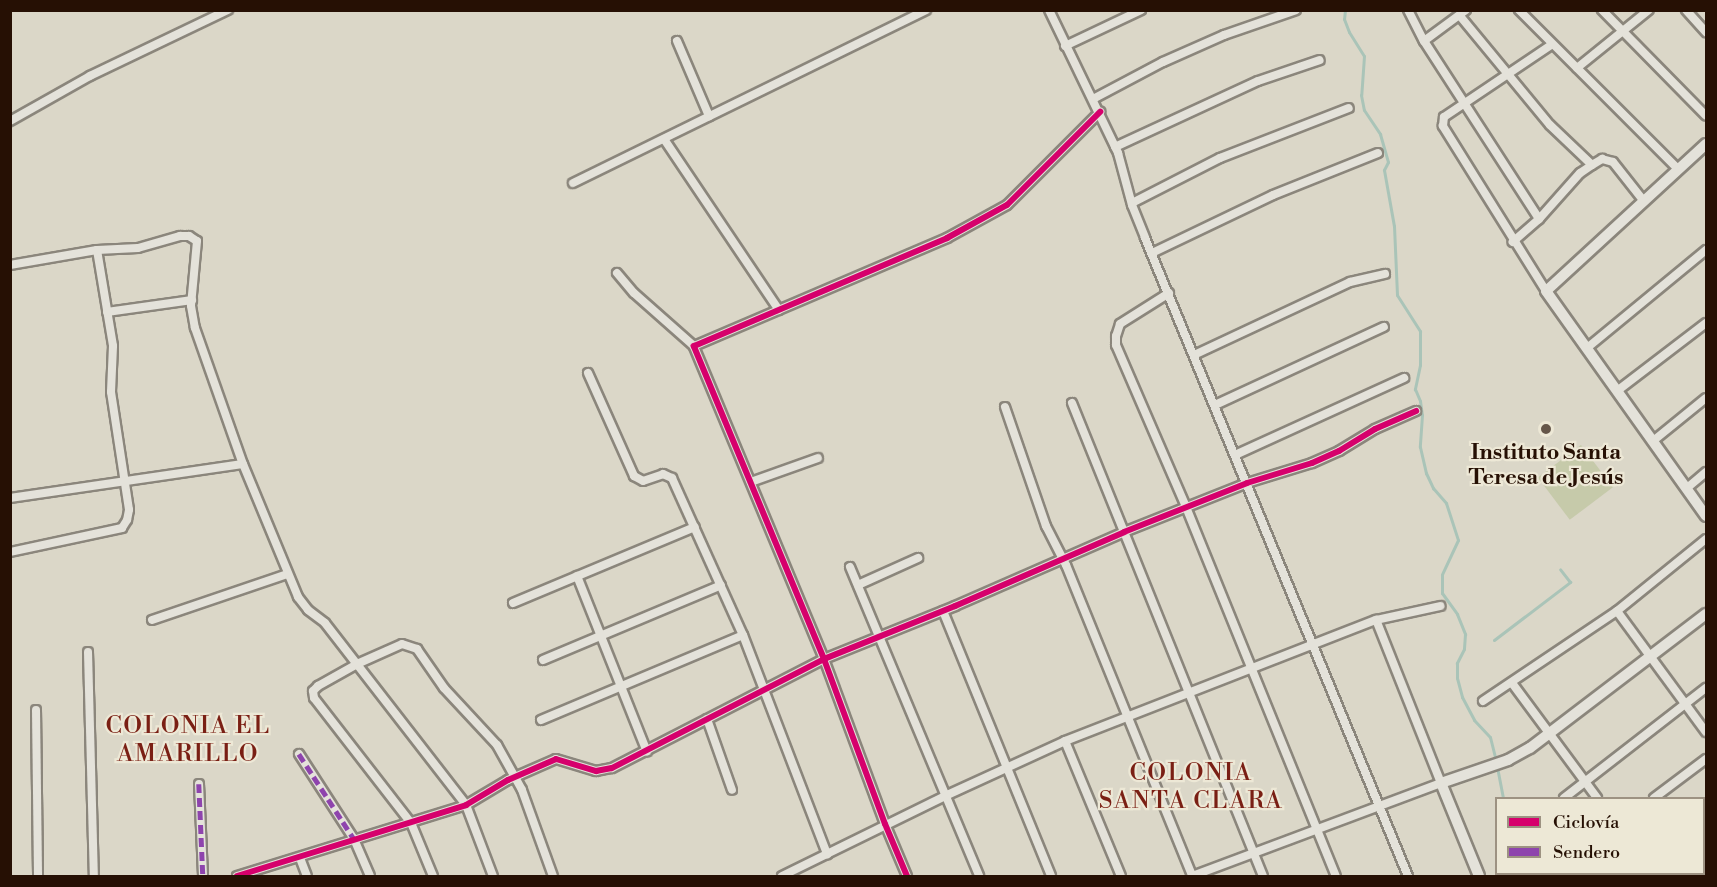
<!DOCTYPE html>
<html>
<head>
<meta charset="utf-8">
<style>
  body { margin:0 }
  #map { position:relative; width:1717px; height:887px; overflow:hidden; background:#dbd7c8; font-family:"Libre Bodoni",serif }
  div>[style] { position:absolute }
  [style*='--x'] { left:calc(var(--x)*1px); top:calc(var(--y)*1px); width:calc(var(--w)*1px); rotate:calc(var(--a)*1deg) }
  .green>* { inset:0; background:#c6caaa; transform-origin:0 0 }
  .stream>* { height:3px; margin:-1.5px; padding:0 1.5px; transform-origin:1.5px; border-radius:1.5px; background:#aac4b8 }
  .roads { filter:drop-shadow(2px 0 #8b867c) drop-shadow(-2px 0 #8b867c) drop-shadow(0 2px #8b867c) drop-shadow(0 -2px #8b867c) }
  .minor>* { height:8px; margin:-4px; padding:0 4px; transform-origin:4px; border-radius:4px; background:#e4e2da }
  .tertiary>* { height:10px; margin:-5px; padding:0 5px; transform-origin:5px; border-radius:5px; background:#e4e2da }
  .quiet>* { height:4.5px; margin-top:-2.25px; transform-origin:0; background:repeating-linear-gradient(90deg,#8e44ad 0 9px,transparent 0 13.5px) }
  .cycleway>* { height:6px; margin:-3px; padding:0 3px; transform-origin:3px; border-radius:3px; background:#d6006c }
  .dots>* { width:16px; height:16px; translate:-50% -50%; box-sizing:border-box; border:3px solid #ede8d6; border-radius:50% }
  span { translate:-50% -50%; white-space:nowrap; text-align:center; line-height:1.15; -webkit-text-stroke:4.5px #ede8d6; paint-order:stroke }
  .poi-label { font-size:22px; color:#261004; font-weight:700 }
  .neighbourhood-label { font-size:24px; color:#7a1f14; letter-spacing:1.5px }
  .frame { position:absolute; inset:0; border:12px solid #261004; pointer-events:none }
  .legend { position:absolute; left:1495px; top:797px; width:210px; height:78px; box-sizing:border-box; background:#ede8d6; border:2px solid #9d9282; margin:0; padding:8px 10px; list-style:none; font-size:18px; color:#261004 }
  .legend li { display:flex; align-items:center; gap:12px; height:30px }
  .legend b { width:30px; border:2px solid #9d9282 }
</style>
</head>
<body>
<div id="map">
  <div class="green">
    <i style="left:1581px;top:445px;width:53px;height:54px;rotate:53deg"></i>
  </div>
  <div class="stream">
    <i style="--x:1345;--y:10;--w:9;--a:96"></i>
    <i style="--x:1344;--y:19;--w:14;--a:69"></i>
    <i style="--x:1349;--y:32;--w:28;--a:58"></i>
    <i style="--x:1364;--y:56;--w:39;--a:94"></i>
    <i style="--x:1361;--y:95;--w:15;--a:79"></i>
    <i style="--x:1364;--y:110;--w:29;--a:56"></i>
    <i style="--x:1380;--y:134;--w:29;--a:74"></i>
    <i style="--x:1388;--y:162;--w:9;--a:117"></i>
    <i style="--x:1384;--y:170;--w:57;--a:79.9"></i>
    <i style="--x:1394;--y:226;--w:69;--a:87.5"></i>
    <i style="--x:1397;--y:295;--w:43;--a:57.4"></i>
    <i style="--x:1420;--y:331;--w:34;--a:90"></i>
    <i style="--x:1420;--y:365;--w:25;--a:102"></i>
    <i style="--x:1415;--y:389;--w:13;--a:67"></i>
    <i style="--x:1420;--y:401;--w:14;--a:82"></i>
    <i style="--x:1422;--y:415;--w:32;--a:94"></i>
    <i style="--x:1420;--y:447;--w:27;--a:77"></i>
    <i style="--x:1426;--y:473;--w:17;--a:65"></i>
    <i style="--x:1433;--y:488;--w:20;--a:49"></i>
    <i style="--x:1446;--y:503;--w:39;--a:72"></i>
    <i style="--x:1458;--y:540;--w:38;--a:115"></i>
    <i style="--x:1442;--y:575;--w:18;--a:90"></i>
    <i style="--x:1442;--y:593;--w:26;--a:54"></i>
    <i style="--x:1457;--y:614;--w:22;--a:68"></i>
    <i style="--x:1465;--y:634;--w:15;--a:94"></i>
    <i style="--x:1464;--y:649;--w:16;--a:117"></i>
    <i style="--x:1457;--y:663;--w:15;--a:90"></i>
    <i style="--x:1457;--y:678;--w:20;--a:75"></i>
    <i style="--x:1462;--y:697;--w:26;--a:62"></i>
    <i style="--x:1474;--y:720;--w:23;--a:47"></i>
    <i style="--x:1490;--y:737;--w:25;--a:76"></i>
    <i style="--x:1494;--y:640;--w:96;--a:-37.3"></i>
    <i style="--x:1570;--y:582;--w:16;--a:-128"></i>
    <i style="--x:1497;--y:767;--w:32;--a:79"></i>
    <i style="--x:1539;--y:874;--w:2;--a:63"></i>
  </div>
  <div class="roads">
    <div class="minor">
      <i style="--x:1049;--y:10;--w:159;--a:64.2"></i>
      <i style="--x:1118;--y:153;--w:54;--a:74.9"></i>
      <i style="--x:1132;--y:205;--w:35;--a:68"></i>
      <i style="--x:1145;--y:238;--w:690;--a:67.6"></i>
      <i style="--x:1408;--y:10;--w:35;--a:63"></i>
      <i style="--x:1424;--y:41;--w:212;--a:57.1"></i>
      <i style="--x:1519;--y:10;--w:225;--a:45"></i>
      <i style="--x:1602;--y:10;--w:148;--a:45.5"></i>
      <i style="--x:1686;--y:10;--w:30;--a:48"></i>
      <i style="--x:1460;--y:16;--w:141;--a:50.5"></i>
      <i style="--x:1550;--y:125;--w:58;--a:43.6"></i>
      <i style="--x:1592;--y:165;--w:14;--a:146"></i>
      <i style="--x:1580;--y:173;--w:62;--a:131.7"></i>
      <i style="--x:1539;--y:219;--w:35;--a:139"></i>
      <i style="--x:677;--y:41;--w:82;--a:66.9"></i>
      <i style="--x:1424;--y:41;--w:52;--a:-36.4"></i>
      <i style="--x:1065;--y:46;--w:84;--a:-25.3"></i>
      <i style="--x:1577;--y:68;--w:92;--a:-38.9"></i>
      <i style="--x:1093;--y:99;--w:79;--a:-27.9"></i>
      <i style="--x:1163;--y:62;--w:67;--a:-23.9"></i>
      <i style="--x:1224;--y:35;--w:76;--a:-19.1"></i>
      <i style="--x:10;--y:121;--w:92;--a:-29.4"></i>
      <i style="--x:90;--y:76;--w:153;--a:-25.6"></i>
      <i style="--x:664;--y:139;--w:206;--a:56.1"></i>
      <i style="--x:1115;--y:147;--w:157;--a:-24.8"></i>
      <i style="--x:1258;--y:81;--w:65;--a:-18.7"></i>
      <i style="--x:1592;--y:165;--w:12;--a:-31"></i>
      <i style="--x:1602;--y:159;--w:11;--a:15"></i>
      <i style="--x:1613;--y:162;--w:48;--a:51.7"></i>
      <i style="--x:573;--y:183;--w:393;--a:-26.1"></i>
      <i style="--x:1132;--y:203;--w:99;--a:-27.1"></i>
      <i style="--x:1220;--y:158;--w:138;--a:-21.2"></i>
      <i style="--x:97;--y:250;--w:41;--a:-2.8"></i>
      <i style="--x:138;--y:248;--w:44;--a:-15.9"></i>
      <i style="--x:180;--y:236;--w:9;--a:0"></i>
      <i style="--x:189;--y:236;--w:9;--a:32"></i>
      <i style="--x:197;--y:241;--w:65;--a:95.3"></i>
      <i style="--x:191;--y:306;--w:22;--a:80"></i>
      <i style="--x:195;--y:328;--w:144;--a:70.6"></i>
      <i style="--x:243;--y:464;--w:144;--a:67.5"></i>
      <i style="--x:298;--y:597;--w:16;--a:52"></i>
      <i style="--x:308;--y:610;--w:21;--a:37"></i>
      <i style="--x:325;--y:623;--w:230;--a:52.2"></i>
      <i style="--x:466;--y:805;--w:76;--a:69.2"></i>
      <i style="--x:1152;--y:253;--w:134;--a:-25.6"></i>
      <i style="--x:1273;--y:195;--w:113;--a:-21.8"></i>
      <i style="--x:10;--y:265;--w:88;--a:-9.8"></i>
      <i style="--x:97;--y:250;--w:97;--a:80.5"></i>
      <i style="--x:113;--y:346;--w:46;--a:92.5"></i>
      <i style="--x:111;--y:392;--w:119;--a:81.3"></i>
      <i style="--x:129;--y:510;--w:10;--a:101"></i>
      <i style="--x:127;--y:520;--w:9;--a:122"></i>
      <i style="--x:122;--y:528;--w:115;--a:167.9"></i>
      <i style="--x:617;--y:273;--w:26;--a:50"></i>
      <i style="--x:634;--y:293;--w:80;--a:41.5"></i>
      <i style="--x:1546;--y:291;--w:195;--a:-122"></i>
      <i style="--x:1443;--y:126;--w:9;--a:-84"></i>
      <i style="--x:1444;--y:117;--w:129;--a:-33.9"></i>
      <i style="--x:1169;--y:293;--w:58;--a:147.7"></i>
      <i style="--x:1120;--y:324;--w:13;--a:108"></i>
      <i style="--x:1116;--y:336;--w:9;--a:90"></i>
      <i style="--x:1116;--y:345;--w:176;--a:66.6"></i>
      <i style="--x:1186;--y:507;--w:398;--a:67.9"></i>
      <i style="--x:107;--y:312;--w:86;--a:-8"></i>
      <i style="--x:1587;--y:348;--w:154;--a:-39.5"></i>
      <i style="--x:1194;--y:355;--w:172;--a:-25.1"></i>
      <i style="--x:1350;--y:282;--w:36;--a:-13"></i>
      <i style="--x:588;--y:373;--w:113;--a:65.9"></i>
      <i style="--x:634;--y:476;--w:10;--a:29"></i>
      <i style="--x:643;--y:481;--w:21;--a:-19"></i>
      <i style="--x:663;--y:474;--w:10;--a:24"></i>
      <i style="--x:672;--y:478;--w:172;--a:65.7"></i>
      <i style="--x:743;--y:635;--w:235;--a:69"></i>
      <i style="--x:1617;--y:391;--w:112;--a:-37.4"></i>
      <i style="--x:1072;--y:403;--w:510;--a:68.01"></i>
      <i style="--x:1215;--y:405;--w:186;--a:-24.8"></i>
      <i style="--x:1005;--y:407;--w:126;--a:71"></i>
      <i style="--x:1046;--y:526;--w:44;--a:62.9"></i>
      <i style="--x:1066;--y:565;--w:336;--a:67.9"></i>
      <i style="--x:1653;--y:441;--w:68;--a:-39.1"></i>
      <i style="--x:1235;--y:455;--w:186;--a:-24.5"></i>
      <i style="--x:751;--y:482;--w:71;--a:-19.7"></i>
      <i style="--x:1687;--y:488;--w:25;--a:-40"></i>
      <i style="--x:10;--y:498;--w:235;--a:-8.3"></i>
      <i style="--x:850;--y:567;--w:335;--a:67.3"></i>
      <i style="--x:577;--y:576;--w:189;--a:68.3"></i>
      <i style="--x:858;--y:585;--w:66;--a:-24.2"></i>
      <i style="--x:513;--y:603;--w:197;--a:-22.7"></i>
      <i style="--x:943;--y:611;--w:286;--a:67.8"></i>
      <i style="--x:1617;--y:611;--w:150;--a:53.7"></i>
      <i style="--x:152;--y:620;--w:143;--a:-18.8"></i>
      <i style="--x:88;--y:652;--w:224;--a:88.5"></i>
      <i style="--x:543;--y:660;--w:193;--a:-22.8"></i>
      <i style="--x:1512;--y:683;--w:143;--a:53.5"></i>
      <i style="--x:1483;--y:701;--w:161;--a:-33.9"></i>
      <i style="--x:1617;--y:611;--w:114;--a:-39"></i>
      <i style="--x:36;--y:710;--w:166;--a:89.3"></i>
      <i style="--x:707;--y:719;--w:75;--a:70.6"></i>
      <i style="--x:541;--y:720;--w:219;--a:-22.8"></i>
      <i style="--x:1065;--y:741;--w:146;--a:67.5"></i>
      <i style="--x:299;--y:754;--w:101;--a:57.1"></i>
      <i style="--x:354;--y:839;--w:40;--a:66.6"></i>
      <i style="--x:199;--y:784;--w:92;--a:87.5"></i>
      <i style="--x:1564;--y:798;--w:180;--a:-37.8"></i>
      <i style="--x:1654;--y:798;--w:65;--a:-36.9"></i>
      <i style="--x:1704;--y:834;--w:3;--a:-45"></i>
      <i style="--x:300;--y:858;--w:19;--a:69"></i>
      <i style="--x:237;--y:876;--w:240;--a:-17.2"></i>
      <i style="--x:466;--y:805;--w:49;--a:-30.8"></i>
      <i style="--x:508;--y:780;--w:52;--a:-23.6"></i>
      <i style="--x:556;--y:759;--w:42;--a:16.7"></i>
      <i style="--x:596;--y:771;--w:16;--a:-11"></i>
      <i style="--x:612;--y:768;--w:238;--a:-27.2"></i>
      <i style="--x:824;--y:659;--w:141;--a:-22"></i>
      <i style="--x:955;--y:606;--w:184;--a:-23.6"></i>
      <i style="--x:1124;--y:532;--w:132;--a:-21.7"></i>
      <i style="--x:1247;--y:483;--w:68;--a:-17.1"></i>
      <i style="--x:1312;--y:463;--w:30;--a:-24"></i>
      <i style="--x:1339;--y:451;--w:42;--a:-31.4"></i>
      <i style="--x:1375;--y:429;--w:45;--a:-23.7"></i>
      <i style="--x:433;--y:876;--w:57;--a:-112.5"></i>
      <i style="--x:411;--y:823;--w:158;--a:-127.8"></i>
      <i style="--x:314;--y:698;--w:7;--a:-98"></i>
      <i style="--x:313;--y:691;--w:7;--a:-45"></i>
      <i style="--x:318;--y:686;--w:45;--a:-29.4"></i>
      <i style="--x:357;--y:664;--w:49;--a:-24"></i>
      <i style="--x:402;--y:644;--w:16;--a:18"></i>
      <i style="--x:417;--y:649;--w:47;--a:55.3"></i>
      <i style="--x:444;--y:688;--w:78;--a:47.1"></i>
      <i style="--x:497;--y:745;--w:51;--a:60.9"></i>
      <i style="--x:522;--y:790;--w:91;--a:70.2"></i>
      <i style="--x:782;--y:876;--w:182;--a:-26.1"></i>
      <i style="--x:945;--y:796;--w:132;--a:-24.6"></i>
      <i style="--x:1065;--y:741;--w:334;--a:-21.3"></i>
      <i style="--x:1376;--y:620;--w:66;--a:-12.3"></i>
      <i style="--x:907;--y:876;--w:56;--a:-112.9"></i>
      <i style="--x:885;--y:824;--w:176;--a:-110.3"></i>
      <i style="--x:824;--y:659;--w:339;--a:-112.6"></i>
      <i style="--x:694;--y:346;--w:275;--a:-23.1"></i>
      <i style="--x:947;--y:238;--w:68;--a:-28.8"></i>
      <i style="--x:1007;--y:205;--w:132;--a:-45"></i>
      <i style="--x:1192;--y:876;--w:266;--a:-20.5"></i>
      <i style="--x:1441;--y:783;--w:175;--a:-111.7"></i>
      <i style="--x:1556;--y:876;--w:4;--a:-27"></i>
      <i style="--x:1647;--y:876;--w:4;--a:-27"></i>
    </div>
    <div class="tertiary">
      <i style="--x:1706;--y:144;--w:217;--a:137.4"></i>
      <i style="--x:1546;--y:291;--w:276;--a:54.6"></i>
      <i style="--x:1479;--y:876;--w:100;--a:-112.2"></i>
      <i style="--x:1441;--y:783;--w:71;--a:-18.9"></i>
      <i style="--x:1508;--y:760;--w:25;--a:-29"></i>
      <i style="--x:1530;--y:748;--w:221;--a:-37.3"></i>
    </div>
  </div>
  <div class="quiet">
    <i style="--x:299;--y:754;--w:101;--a:57.1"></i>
    <i style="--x:199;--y:784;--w:92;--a:87.5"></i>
  </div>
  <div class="cycleway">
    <i style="--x:237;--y:876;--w:240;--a:-17.2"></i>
    <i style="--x:466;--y:805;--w:49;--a:-30.8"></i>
    <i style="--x:508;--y:780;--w:52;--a:-23.6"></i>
    <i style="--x:556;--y:759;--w:42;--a:16.7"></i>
    <i style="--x:596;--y:771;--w:16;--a:-11"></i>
    <i style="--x:612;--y:768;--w:238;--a:-27.2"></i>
    <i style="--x:824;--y:659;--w:141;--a:-22"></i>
    <i style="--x:955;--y:606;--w:184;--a:-23.6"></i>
    <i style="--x:1124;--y:532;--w:132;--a:-21.7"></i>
    <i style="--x:1247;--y:483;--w:68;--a:-17.1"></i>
    <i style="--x:1312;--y:463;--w:30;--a:-24"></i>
    <i style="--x:1339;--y:451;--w:42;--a:-31.4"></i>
    <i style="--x:1375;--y:429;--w:45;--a:-23.7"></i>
    <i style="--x:907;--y:876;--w:56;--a:-112.9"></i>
    <i style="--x:885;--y:824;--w:176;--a:-110.3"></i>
    <i style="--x:824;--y:659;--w:339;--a:-112.6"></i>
    <i style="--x:694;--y:346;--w:275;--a:-23.1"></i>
    <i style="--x:947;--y:238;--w:68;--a:-28.8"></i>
    <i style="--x:1007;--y:205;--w:132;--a:-45"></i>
  </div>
  <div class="dots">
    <i style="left:1546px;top:429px;background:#655649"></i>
  </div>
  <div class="poi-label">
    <span style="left:1546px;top:465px">Instituto Santa<br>Teresa de Jesús</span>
  </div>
  <div class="neighbourhood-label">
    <span style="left:188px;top:741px">COLONIA EL<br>AMARILLO</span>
    <span style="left:1191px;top:788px">COLONIA<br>SANTA CLARA</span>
  </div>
  <div class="frame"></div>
  <ul class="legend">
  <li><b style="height:8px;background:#d6006c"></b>Ciclovía</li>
  <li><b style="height:8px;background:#8e44ad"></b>Sendero</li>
  </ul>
</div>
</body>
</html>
